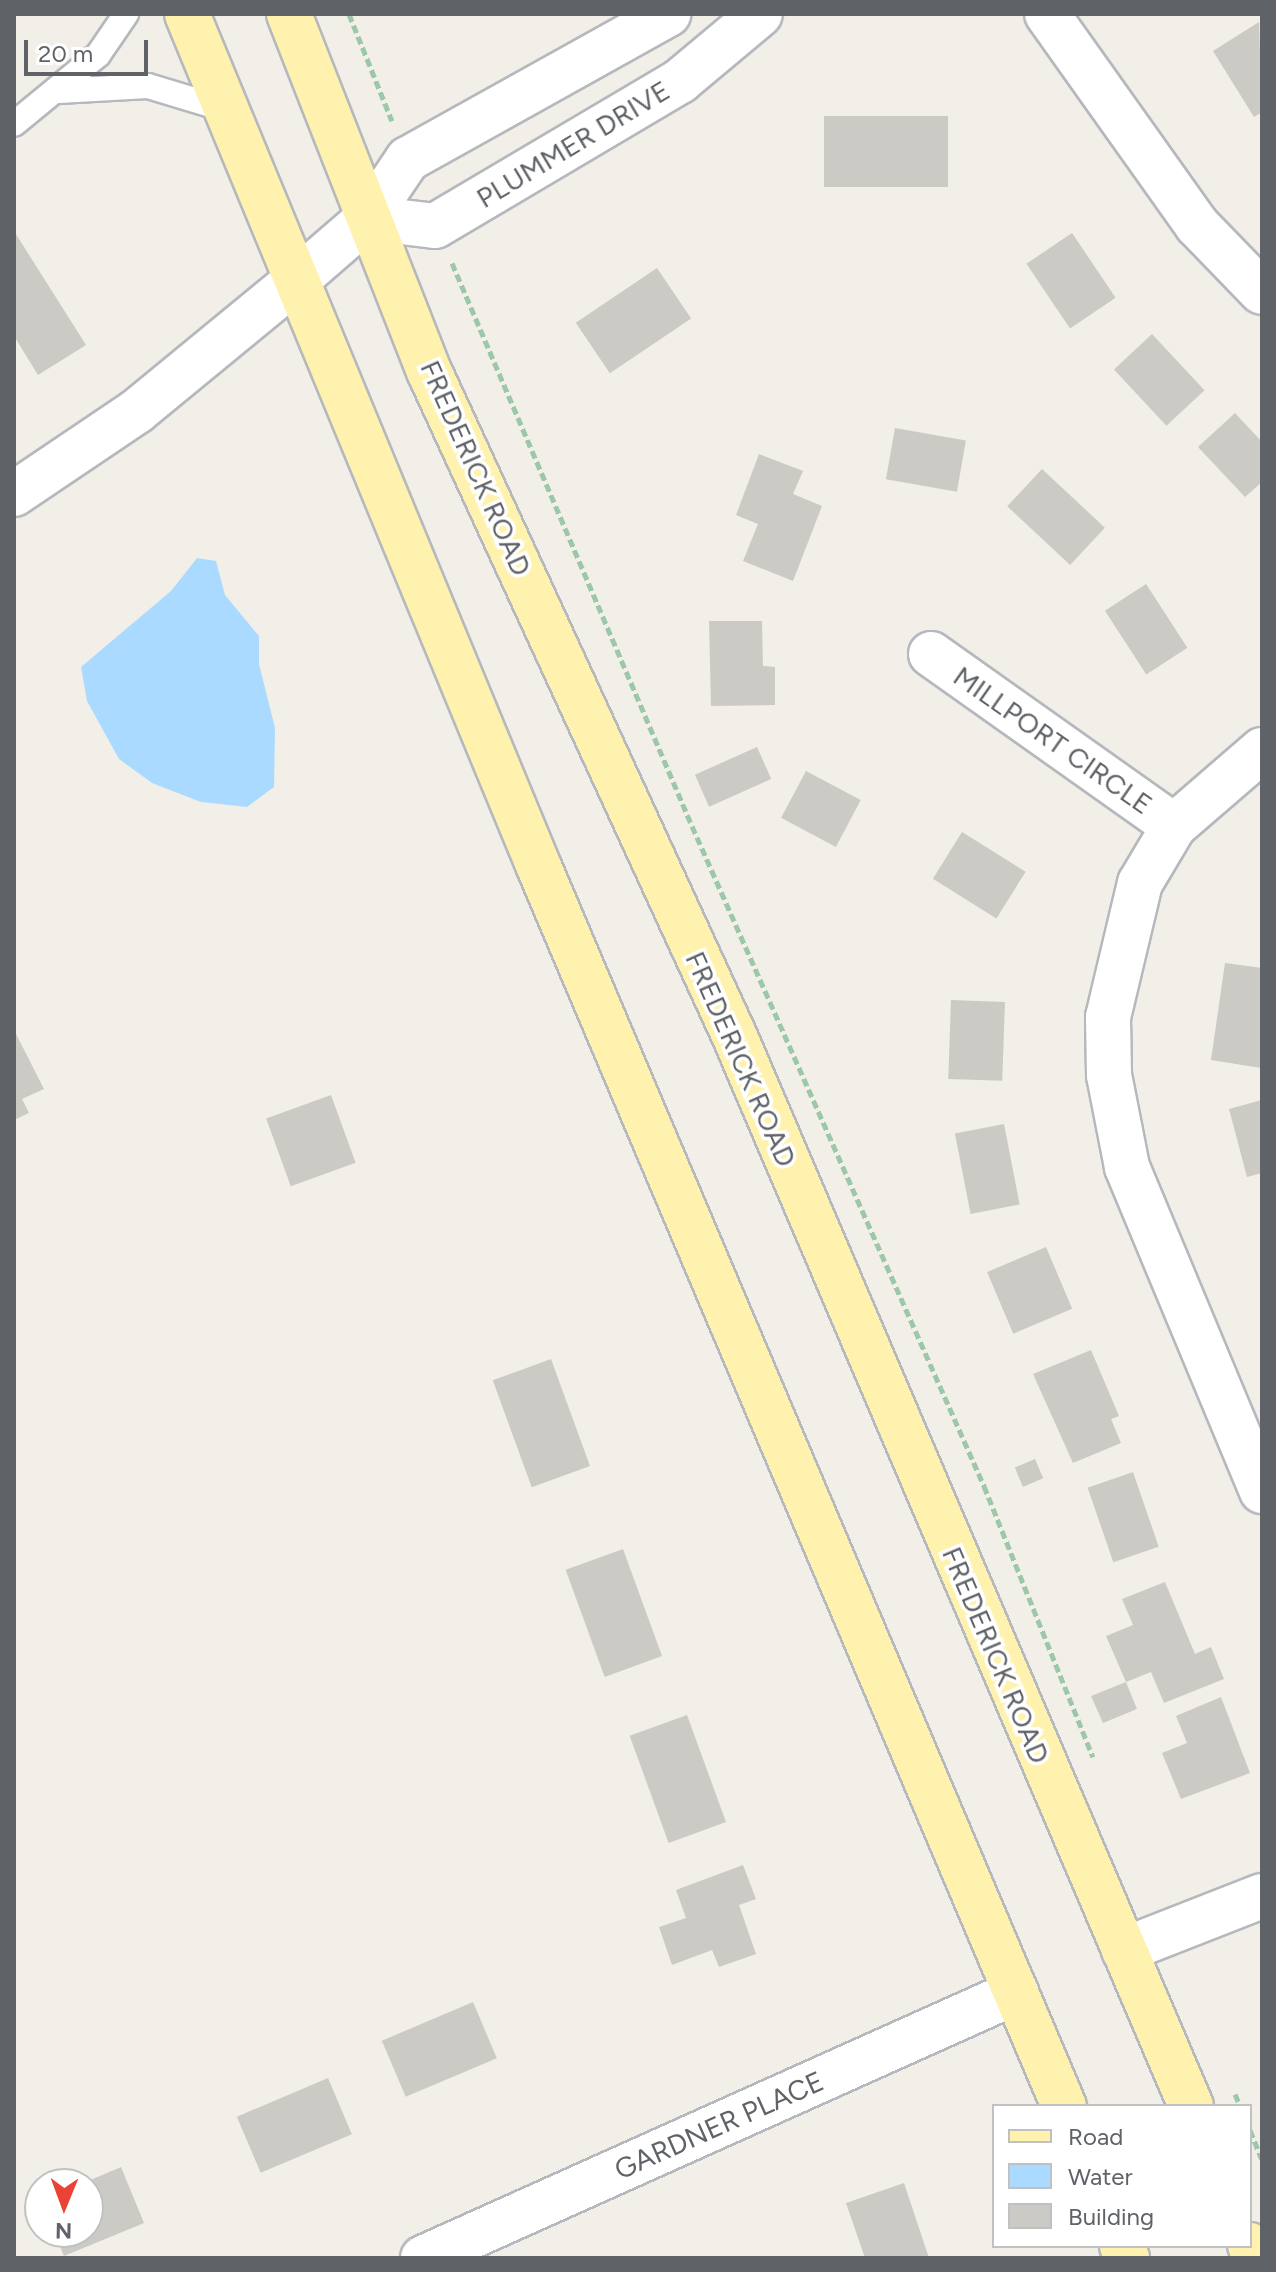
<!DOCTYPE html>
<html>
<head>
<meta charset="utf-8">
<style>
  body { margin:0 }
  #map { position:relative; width:1276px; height:2272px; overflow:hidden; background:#f1efe8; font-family:Figtree,sans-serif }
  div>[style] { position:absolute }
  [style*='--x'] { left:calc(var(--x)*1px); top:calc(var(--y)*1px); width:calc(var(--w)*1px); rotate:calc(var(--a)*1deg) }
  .water>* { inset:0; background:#aadaff }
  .building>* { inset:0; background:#cccac5; transform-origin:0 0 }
  .path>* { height:5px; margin-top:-2.5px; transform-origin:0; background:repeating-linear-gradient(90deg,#9cc7a9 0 8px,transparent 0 12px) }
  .roads { filter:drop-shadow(2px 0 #b5b8bc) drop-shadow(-2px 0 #b5b8bc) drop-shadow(0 2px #b5b8bc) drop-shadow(0 -2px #b5b8bc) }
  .lane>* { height:24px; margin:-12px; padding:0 12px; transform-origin:12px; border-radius:12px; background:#fff }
  .street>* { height:44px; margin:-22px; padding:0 22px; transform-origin:22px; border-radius:22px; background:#fff }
  .primary>* { height:44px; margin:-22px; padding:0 22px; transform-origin:22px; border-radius:22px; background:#fff2af }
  span { translate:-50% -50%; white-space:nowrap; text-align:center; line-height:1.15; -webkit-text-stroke:7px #fff; paint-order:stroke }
  .street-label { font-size:28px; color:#5f6368 }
  .frame { position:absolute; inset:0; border:16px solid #5f6368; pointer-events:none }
  .legend { position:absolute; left:992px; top:2104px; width:260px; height:144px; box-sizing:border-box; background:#fff; border:2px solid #bfc1c3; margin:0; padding:10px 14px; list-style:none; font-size:24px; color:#5f6368 }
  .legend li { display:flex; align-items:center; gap:16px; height:40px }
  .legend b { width:40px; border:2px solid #bfc1c3 }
  .north { position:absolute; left:24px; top:2168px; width:80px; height:80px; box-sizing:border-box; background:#fff; border:2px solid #bfc1c3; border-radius:50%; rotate:181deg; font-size:22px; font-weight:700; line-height:32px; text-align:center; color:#5f6368 }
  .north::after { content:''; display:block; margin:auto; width:28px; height:36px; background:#ea4335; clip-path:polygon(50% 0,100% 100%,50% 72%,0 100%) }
  .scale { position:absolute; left:24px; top:40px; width:124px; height:36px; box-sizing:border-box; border:4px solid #5f6368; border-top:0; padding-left:10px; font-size:24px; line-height:28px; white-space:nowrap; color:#5f6368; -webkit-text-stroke:6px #fff; paint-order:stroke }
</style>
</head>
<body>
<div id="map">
  <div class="water">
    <i style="clip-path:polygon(197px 558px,216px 561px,225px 595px,259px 636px,259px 664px,275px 728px,274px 787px,247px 807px,201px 802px,152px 783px,119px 759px,87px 701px,81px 667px,171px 591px)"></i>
  </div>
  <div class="building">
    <i style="clip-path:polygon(1259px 22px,1262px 112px,1254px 117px,1213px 51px)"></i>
    <i style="left:824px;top:116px;width:124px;height:71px"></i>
    <i style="clip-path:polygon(14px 231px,86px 345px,38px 375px,14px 336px)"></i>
    <i style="left:1072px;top:233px;width:78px;height:55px;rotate:56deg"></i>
    <i style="left:657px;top:268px;width:61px;height:98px;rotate:56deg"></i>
    <i style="left:1152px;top:334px;width:77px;height:52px;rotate:47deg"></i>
    <i style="clip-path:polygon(1235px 413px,1262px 442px,1262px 482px,1245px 497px,1198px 447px)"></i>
    <i style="left:895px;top:428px;width:72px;height:52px;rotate:10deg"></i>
    <i style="clip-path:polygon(759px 454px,803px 471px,793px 494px,822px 506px,793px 581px,743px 561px,758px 524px,736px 515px)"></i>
    <i style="left:1042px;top:469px;width:86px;height:51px;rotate:43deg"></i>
    <i style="left:1146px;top:584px;width:76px;height:49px;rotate:57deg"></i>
    <i style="clip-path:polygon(709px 621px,762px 621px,763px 666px,775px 667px,775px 705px,711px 706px)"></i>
    <i style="left:757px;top:747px;width:35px;height:68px;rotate:66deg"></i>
    <i style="left:806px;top:771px;width:62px;height:53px;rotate:28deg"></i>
    <i style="left:962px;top:832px;width:75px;height:55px;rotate:32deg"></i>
    <i style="clip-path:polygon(1225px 963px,1262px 968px,1261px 1068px,1211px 1060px)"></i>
    <i style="left:951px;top:1000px;width:54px;height:79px;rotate:2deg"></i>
    <i style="clip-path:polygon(14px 1030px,44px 1089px,22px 1099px,29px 1113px,14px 1120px)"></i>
    <i style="left:331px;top:1095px;width:72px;height:69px;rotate:70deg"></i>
    <i style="clip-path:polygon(1262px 1100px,1262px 1173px,1247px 1177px,1229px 1109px)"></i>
    <i style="left:1004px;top:1124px;width:82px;height:50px;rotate:79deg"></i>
    <i style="left:1046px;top:1247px;width:67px;height:64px;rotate:67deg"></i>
    <i style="clip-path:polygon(1091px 1350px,1119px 1416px,1111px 1419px,1121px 1443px,1073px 1463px,1033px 1374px)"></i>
    <i style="left:551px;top:1359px;width:114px;height:62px;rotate:70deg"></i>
    <i style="left:1035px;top:1459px;width:21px;height:22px;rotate:67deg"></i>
    <i style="left:1133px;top:1472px;width:79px;height:48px;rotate:71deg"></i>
    <i style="left:623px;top:1549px;width:114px;height:61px;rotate:70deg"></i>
    <i style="clip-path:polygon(1165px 1582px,1195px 1654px,1211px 1647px,1224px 1679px,1164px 1703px,1151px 1672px,1126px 1682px,1137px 1709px,1103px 1723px,1091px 1696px,1126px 1682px,1106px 1636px,1133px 1625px,1122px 1599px)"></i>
    <i style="clip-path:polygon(1221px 1697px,1250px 1773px,1181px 1799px,1162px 1753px,1187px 1743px,1176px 1716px)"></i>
    <i style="left:687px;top:1715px;width:114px;height:61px;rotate:70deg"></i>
    <i style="clip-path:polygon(743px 1865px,756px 1899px,739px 1905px,756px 1954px,719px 1967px,712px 1950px,672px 1965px,659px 1927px,686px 1918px,676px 1890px)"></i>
    <i style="left:473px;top:2002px;width:61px;height:99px;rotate:67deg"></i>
    <i style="left:328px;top:2078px;width:61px;height:99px;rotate:67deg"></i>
    <i style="clip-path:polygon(121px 2167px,144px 2223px,64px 2256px,54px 2232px,88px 2232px,88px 2184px,81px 2184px)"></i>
    <i style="clip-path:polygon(904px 2183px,929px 2258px,865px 2258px,846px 2203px)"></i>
  </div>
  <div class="path">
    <i style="--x:349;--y:14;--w:115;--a:68.1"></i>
    <i style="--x:452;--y:263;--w:612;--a:66.91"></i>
    <i style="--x:692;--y:826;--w:722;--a:66.13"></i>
    <i style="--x:984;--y:1486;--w:292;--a:68.1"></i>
    <i style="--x:1235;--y:2094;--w:13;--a:67"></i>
    <i style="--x:1250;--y:2130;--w:31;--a:68"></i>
  </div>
  <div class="roads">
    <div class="lane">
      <i style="--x:59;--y:91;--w:89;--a:-3.2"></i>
      <i style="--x:148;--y:86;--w:84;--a:16.7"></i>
      <i style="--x:14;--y:124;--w:109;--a:-39.4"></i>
      <i style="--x:98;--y:55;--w:50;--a:-55.7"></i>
    </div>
    <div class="street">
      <i style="--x:1047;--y:14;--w:259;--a:54.6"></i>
      <i style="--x:1197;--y:225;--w:93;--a:45.9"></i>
      <i style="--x:368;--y:218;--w:67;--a:6.8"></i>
      <i style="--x:435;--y:226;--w:285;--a:-30.6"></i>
      <i style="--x:680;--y:81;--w:104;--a:-39.9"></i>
      <i style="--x:14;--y:494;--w:148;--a:-34"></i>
      <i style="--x:137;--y:411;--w:211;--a:-39.4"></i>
      <i style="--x:300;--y:277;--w:90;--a:-40.9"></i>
      <i style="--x:368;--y:218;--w:71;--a:-55.9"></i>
      <i style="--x:408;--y:159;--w:298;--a:-29.1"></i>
      <i style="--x:931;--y:654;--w:298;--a:35.3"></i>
      <i style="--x:1262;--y:750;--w:116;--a:139.2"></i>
      <i style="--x:1174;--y:826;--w:66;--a:120.8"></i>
      <i style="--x:1140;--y:883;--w:138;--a:103.4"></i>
      <i style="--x:1108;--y:1017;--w:58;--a:89"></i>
      <i style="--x:1109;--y:1075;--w:94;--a:78.9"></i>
      <i style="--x:1127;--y:1167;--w:351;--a:67.4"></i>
      <i style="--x:1124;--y:1950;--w:148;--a:-21.4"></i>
      <i style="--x:423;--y:2258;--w:650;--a:-24.16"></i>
    </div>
    <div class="primary">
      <i style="--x:187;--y:14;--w:923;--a:67.58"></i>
      <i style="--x:539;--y:867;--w:1346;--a:67.04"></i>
      <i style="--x:289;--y:14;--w:386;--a:68.6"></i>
      <i style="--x:430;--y:373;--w:731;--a:65.33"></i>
      <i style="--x:735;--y:1037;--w:1162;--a:66.9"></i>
      <i style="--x:1250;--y:2245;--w:14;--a:69"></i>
      <i style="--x:1122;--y:2246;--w:13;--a:67"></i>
    </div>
  </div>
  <div class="street-label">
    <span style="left:573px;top:144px;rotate:-31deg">PLUMMER DRIVE</span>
    <span style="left:476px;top:468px;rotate:66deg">FREDERICK ROAD</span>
    <span style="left:1053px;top:740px;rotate:35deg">MILLPORT CIRCLE</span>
    <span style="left:741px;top:1059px;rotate:66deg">FREDERICK ROAD</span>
    <span style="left:996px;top:1655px;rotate:67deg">FREDERICK ROAD</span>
    <span style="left:719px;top:2125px;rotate:-24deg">GARDNER PLACE</span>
  </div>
  <div class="frame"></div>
  <ul class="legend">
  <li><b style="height:10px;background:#fff2af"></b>Road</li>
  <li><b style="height:22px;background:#aadaff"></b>Water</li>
  <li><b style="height:22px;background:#cccac5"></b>Building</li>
  </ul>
  <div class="north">N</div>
  <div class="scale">20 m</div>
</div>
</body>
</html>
